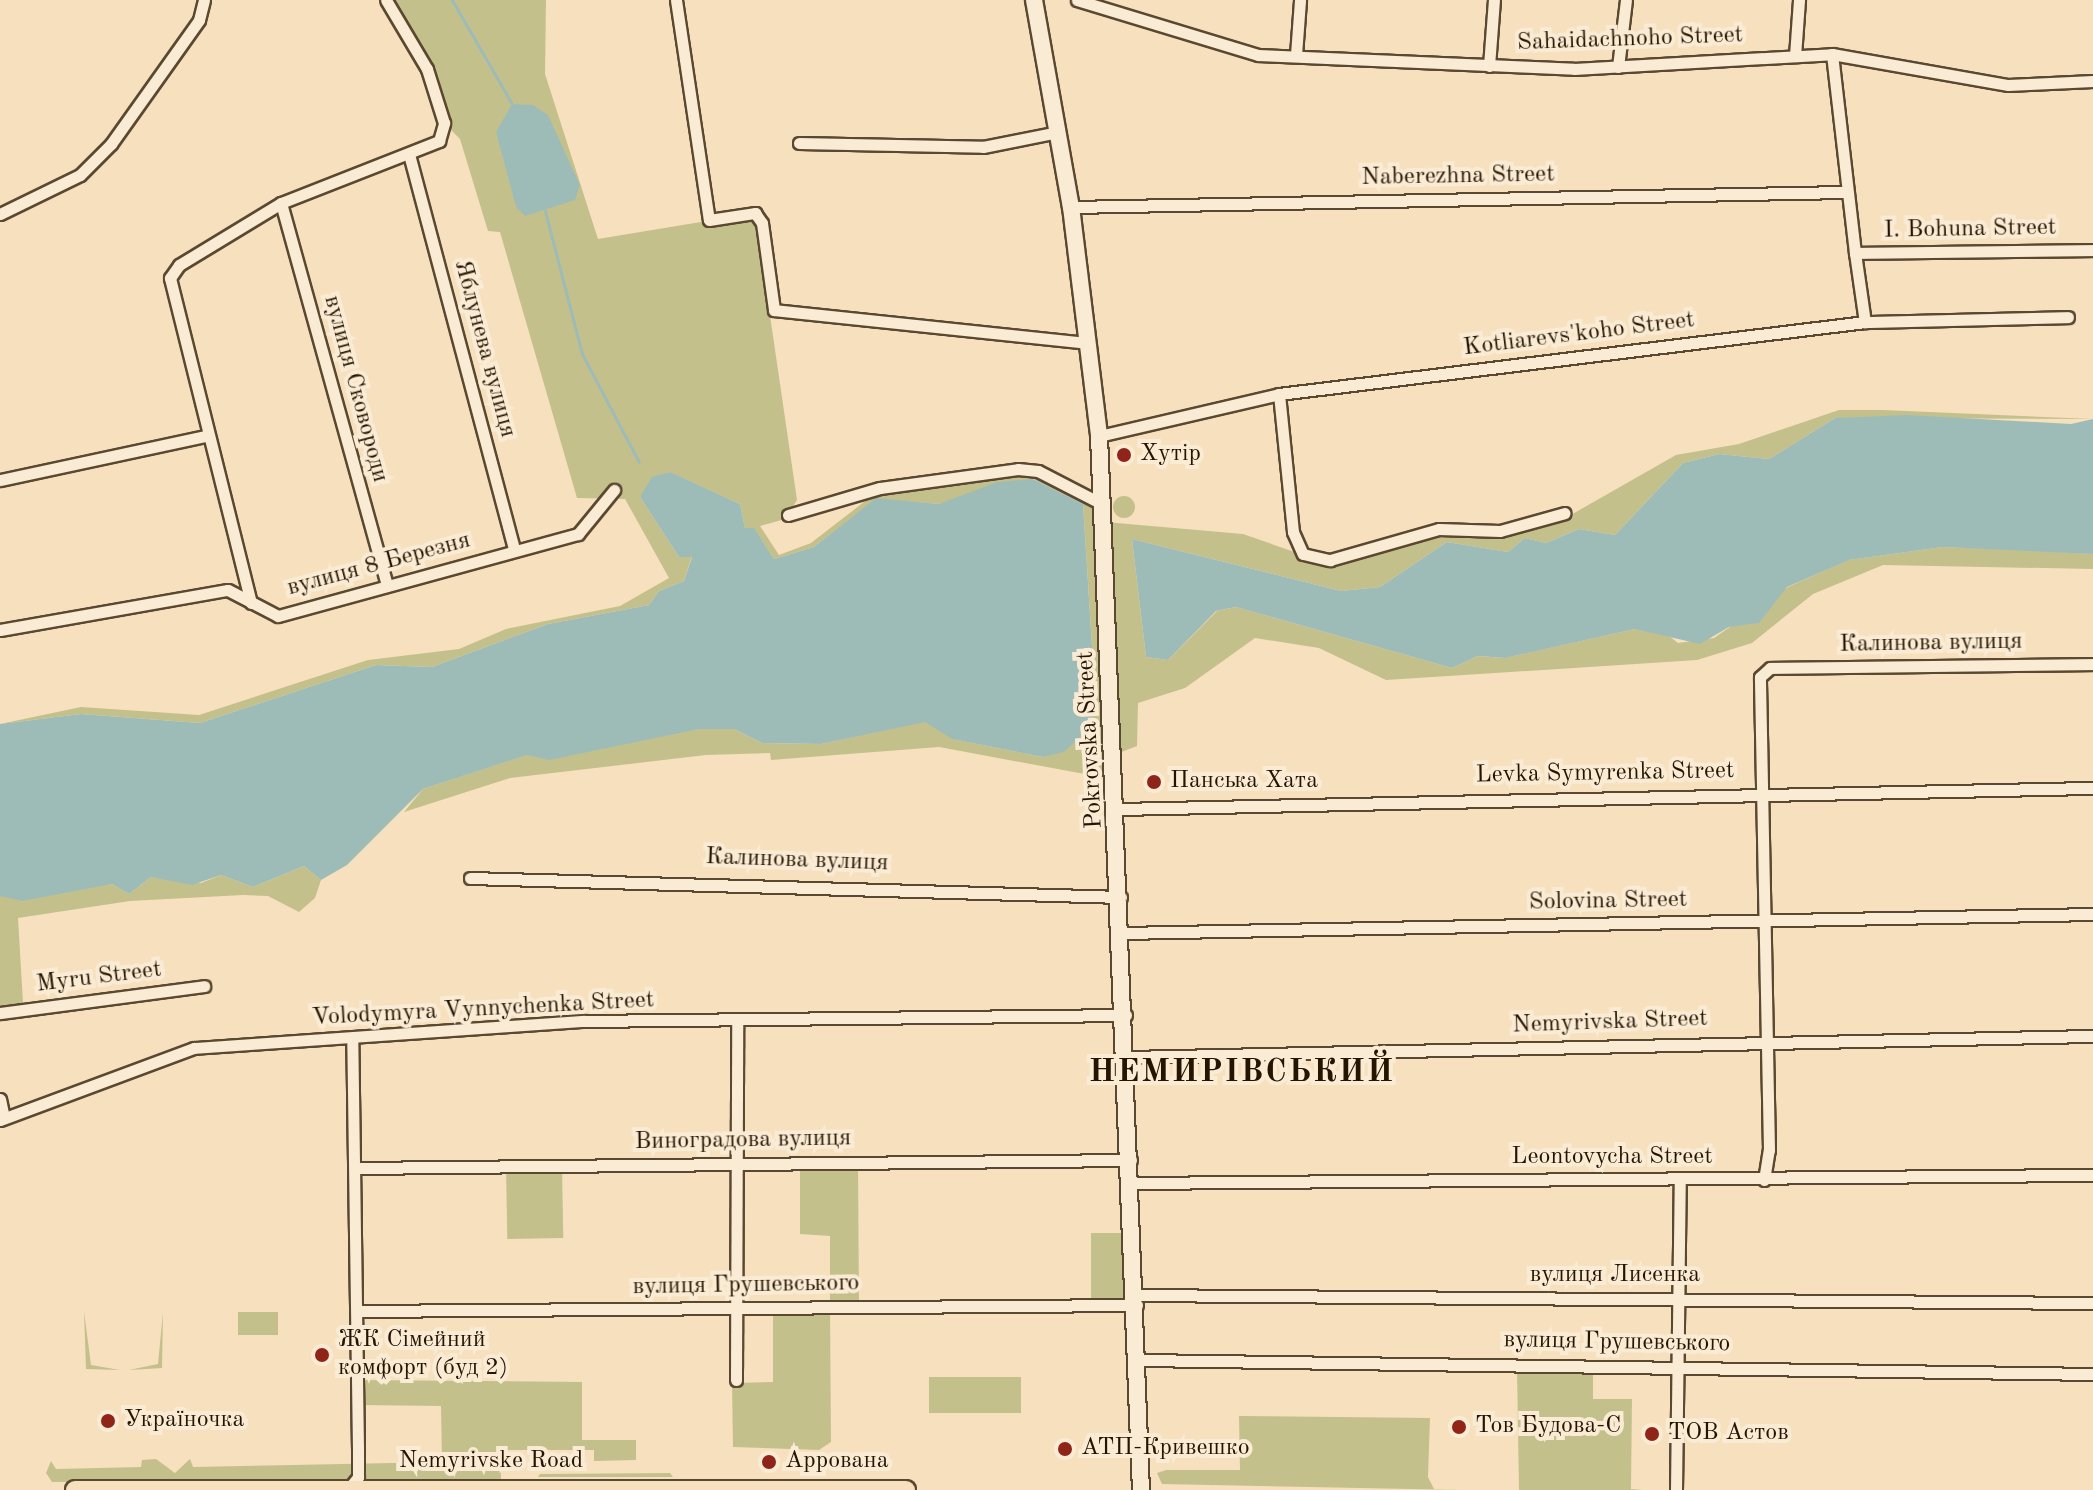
<!DOCTYPE html>
<html>
<head>
<meta charset="utf-8">
<style>
  body { margin:0 }
  #map { position:relative; width:2093px; height:1490px; overflow:hidden; background:#f7e0be; font-family:"Old Standard TT",serif }
  div>[style] { position:absolute }
  [style*='--x'] { left:calc(var(--x)*1px); top:calc(var(--y)*1px); width:calc(var(--w)*1px); rotate:calc(var(--a)*1deg) }
  .green>* { inset:0; background:#c4c08c; transform-origin:0 0 }
  .round { border-radius:50% }
  .water>* { inset:0; background:#9ebcb7 }
  .stream>* { height:3px; margin:-1.5px; padding:0 1.5px; transform-origin:1.5px; border-radius:1.5px; background:#9ebcb7 }
  .roads { filter:drop-shadow(2px 0 #5a4830) drop-shadow(-2px 0 #5a4830) drop-shadow(0 2px #5a4830) drop-shadow(0 -2px #5a4830) }
  .street>* { height:11px; margin:-5.5px; padding:0 5.5px; transform-origin:5.5px; border-radius:5.5px; background:#faebd5 }
  .secondary>* { height:16px; margin:-8px; padding:0 8px; transform-origin:8px; border-radius:8px; background:#faebd5 }
  .primary>* { height:18px; margin:-9px; padding:0 9px; transform-origin:9px; border-radius:9px; background:#f7e0be }
  .dots>* { width:22px; height:22px; translate:-50% -50%; box-sizing:border-box; border:4px solid #faebd5; border-radius:50% }
  span { translate:-50% -50%; white-space:nowrap; text-align:center; line-height:1.15; -webkit-text-stroke:8px #faebd5; paint-order:stroke }
  .street-label { font-size:24px; color:#251500 }
  .poi-label { font-size:24px; color:#251500 }
  .left { translate:0 -50%; text-align:left }
  .district-label { font-size:32px; color:#251500; font-weight:700; letter-spacing:2px }
</style>
</head>
<body>
<div id="map">
  <div class="green">
    <i style="clip-path:polygon(386px 0,546px 0,545px 74px,598px 239px,755px 213px,797px 500px,785px 519px,760px 526px,779px 555px,811px 543px,873px 495px,1034px 475px,1104px 505px,1105px 522px,1243px 534px,1329px 564px,1440px 533px,1500px 534px,1569px 516px,1676px 455px,1739px 444px,1839px 410px,1883px 410px,2093px 419px,1835px 418px,1769px 459px,1719px 454px,1683px 463px,1615px 535px,1579px 529px,1546px 543px,1525px 538px,1508px 552px,1447px 542px,1380px 587px,1341px 591px,1132px 539px,1146px 657px,1168px 660px,1217px 611px,1236px 607px,1452px 668px,1478px 656px,1504px 658px,1635px 629px,1663px 631px,1678px 643px,1714px 638px,1788px 587px,1848px 560px,1943px 547px,2033px 550px,2093px 554px,2093px 569px,1883px 565px,1813px 594px,1752px 643px,1697px 660px,1386px 680px,1319px 648px,1255px 638px,1185px 688px,1138px 703px,1137px 746px,1116px 754px,1117px 780px,939px 747px,771px 760px,770px 753px,706px 755px,510px 778px,404px 812px,423px 789px,526px 755px,699px 729px,734px 729px,762px 743px,821px 744px,925px 721px,953px 739px,1043px 757px,1096px 709px,1083px 504px,1033px 479px,939px 504px,876px 499px,814px 547px,774px 559px,754px 529px,745px 529px,740px 504px,669px 472px,640px 497px,679px 557px,692px 556px,684px 581px,659px 591px,649px 605px,548px 624px,432px 667px,376px 665px,200px 723px,81px 714px,0 724px,81px 707px,199px 715px,368px 660px,459px 649px,506px 629px,620px 606px,669px 578px,625px 499px,577px 498px,500px 232px,488px 231px,460px 139px,444px 123px,427px 69px)"></i>
    <i class="round" style="left:1113px;top:496px;width:22px;height:22px"></i>
    <i style="clip-path:polygon(304px 866px,321px 880px,315px 898px,299px 912px,268px 896px,243px 895px,130px 901px,18px 918px,23px 1003px,0 1007px,0 896px,112px 884px,129px 894px,151px 877px,201px 883px,221px 875px,253px 887px)"></i>
    <i style="clip-path:polygon(858px 1162px,859px 1306px,830px 1307px,831px 1442px,819px 1450px,733px 1447px,732px 1383px,773px 1382px,773px 1308px,830px 1306px,830px 1236px,800px 1234px,800px 1163px)"></i>
    <i style="left:562px;top:1165px;width:73px;height:56px;rotate:89deg"></i>
    <i style="left:1091px;top:1233px;width:43px;height:72px"></i>
    <i style="clip-path:polygon(84px 1311px,91px 1365px,120px 1370px,86px 1369px)"></i>
    <i style="clip-path:polygon(163px 1312px,162px 1368px,129px 1370px,158px 1364px)"></i>
    <i style="left:238px;top:1312px;width:40px;height:23px"></i>
    <i style="clip-path:polygon(1517px 1369px,1593px 1370px,1593px 1399px,1632px 1399px,1631px 1489px,1643px 1490px,1519px 1490px)"></i>
    <i style="left:1021px;top:1377px;width:36px;height:92px;rotate:90deg"></i>
    <i style="clip-path:polygon(357px 1380px,582px 1382px,582px 1440px,636px 1440px,636px 1460px,594px 1461px,594px 1450px,500px 1450px,501px 1479px,52px 1482px,46px 1473px,51px 1461px,56px 1469px,141px 1467px,142px 1460px,156px 1459px,175px 1473px,190px 1459px,193px 1467px,442px 1462px,441px 1406px,358px 1405px)"></i>
    <i style="clip-path:polygon(1239px 1416px,1430px 1418px,1428px 1477px,1434px 1489px,1463px 1490px,1162px 1484px,1157px 1473px,1166px 1470px,1240px 1470px)"></i>
    <i style="clip-path:polygon(670px 1473px,673px 1477px,538px 1477px,540px 1474px)"></i>
  </div>
  <div class="water">
    <i style="clip-path:polygon(512px 104px,533px 105px,548px 115px,580px 185px,575px 200px,525px 216px,516px 207px,496px 132px)"></i>
    <i style="clip-path:polygon(1907px 415px,2071px 424px,2093px 419px,2093px 554px,1943px 547px,1849px 560px,1787px 587px,1759px 623px,1729px 627px,1700px 644px,1635px 629px,1505px 658px,1478px 656px,1452px 668px,1236px 607px,1216px 611px,1168px 660px,1146px 657px,1132px 539px,1341px 591px,1380px 587px,1447px 542px,1508px 552px,1525px 538px,1546px 543px,1579px 529px,1615px 535px,1683px 463px,1719px 454px,1769px 459px,1835px 418px)"></i>
    <i style="clip-path:polygon(670px 472px,740px 504px,745px 528px,754px 528px,774px 559px,814px 547px,876px 498px,939px 504px,997px 482px,1033px 479px,1083px 504px,1096px 709px,1089px 729px,1064px 752px,1043px 757px,952px 739px,925px 722px,821px 744px,762px 743px,734px 729px,699px 729px,549px 760px,527px 755px,423px 789px,347px 865px,321px 880px,304px 866px,253px 887px,221px 875px,192px 885px,151px 877px,129px 894px,112px 884px,22px 901px,0 896px,0 724px,81px 714px,200px 723px,376px 665px,432px 667px,548px 624px,649px 605px,659px 591px,684px 581px,692px 557px,679px 557px,640px 497px,652px 477px)"></i>
  </div>
  <div class="stream">
    <i style="--x:452;--y:0;--w:120;--a:60"></i>
    <i style="--x:545;--y:211;--w:148;--a:75.5"></i>
    <i style="--x:582;--y:354;--w:122;--a:62.2"></i>
  </div>
  <div class="roads">
    <div class="street">
      <i style="--x:676;--y:0;--w:222;--a:81.5"></i>
      <i style="--x:709;--y:220;--w:47;--a:-8.7"></i>
      <i style="--x:755;--y:213;--w:12;--a:55"></i>
      <i style="--x:762;--y:223;--w:88;--a:82.1"></i>
      <i style="--x:774;--y:310;--w:316;--a:6"></i>
      <i style="--x:1077;--y:0;--w:189;--a:16.9"></i>
      <i style="--x:1258;--y:55;--w:316;--a:2.5"></i>
      <i style="--x:1574;--y:69;--w:258;--a:-3.3"></i>
      <i style="--x:1832;--y:54;--w:179;--a:10"></i>
      <i style="--x:2008;--y:85;--w:85;--a:-2.7"></i>
      <i style="--x:1832;--y:54;--w:200;--a:83.4"></i>
      <i style="--x:1855;--y:253;--w:238;--a:-0.7"></i>
      <i style="--x:1296;--y:55;--w:55;--a:-85.8"></i>
      <i style="--x:1795;--y:56;--w:56;--a:-85.9"></i>
      <i style="--x:1489;--y:66;--w:66;--a:-85.7"></i>
      <i style="--x:1618;--y:67;--w:67;--a:-83.2"></i>
      <i style="--x:799;--y:143;--w:184;--a:1.2"></i>
      <i style="--x:983;--y:147;--w:76;--a:-11.3"></i>
      <i style="--x:410;--y:158;--w:406;--a:75.1"></i>
      <i style="--x:281;--y:203;--w:397;--a:74.5"></i>
      <i style="--x:1071;--y:207;--w:775;--a:-1.11"></i>
      <i style="--x:0;--y:214;--w:89;--a:-26"></i>
      <i style="--x:80;--y:175;--w:44;--a:-45"></i>
      <i style="--x:111;--y:144;--w:152;--a:-54.6"></i>
      <i style="--x:199;--y:20;--w:21;--a:-76"></i>
      <i style="--x:1855;--y:253;--w:70;--a:81.8"></i>
      <i style="--x:1279;--y:394;--w:139;--a:84.2"></i>
      <i style="--x:1293;--y:532;--w:24;--a:66"></i>
      <i style="--x:1303;--y:554;--w:28;--a:13"></i>
      <i style="--x:1330;--y:560;--w:113;--a:-15.9"></i>
      <i style="--x:1439;--y:529;--w:61;--a:1.9"></i>
      <i style="--x:1500;--y:531;--w:67;--a:-15.5"></i>
      <i style="--x:1099;--y:436;--w:185;--a:-13.1"></i>
      <i style="--x:1279;--y:394;--w:590;--a:-7"></i>
      <i style="--x:1865;--y:322;--w:203;--a:-1.4"></i>
      <i style="--x:0;--y:480;--w:211;--a:-12.1"></i>
      <i style="--x:788;--y:515;--w:96;--a:-16.4"></i>
      <i style="--x:880;--y:488;--w:139;--a:-7.8"></i>
      <i style="--x:1018;--y:469;--w:20;--a:6"></i>
      <i style="--x:1038;--y:471;--w:74;--a:27.3"></i>
      <i style="--x:251;--y:603;--w:335;--a:-104"></i>
      <i style="--x:170;--y:278;--w:16;--a:-55"></i>
      <i style="--x:179;--y:265;--w:119;--a:-31.3"></i>
      <i style="--x:281;--y:203;--w:170;--a:-21.4"></i>
      <i style="--x:439;--y:141;--w:19;--a:-74"></i>
      <i style="--x:444;--y:123;--w:57;--a:-107.5"></i>
      <i style="--x:427;--y:69;--w:80;--a:-120.7"></i>
      <i style="--x:0;--y:630;--w:231;--a:-10"></i>
      <i style="--x:228;--y:590;--w:56;--a:27.5"></i>
      <i style="--x:278;--y:616;--w:311;--a:-15.3"></i>
      <i style="--x:578;--y:534;--w:57;--a:-50.7"></i>
      <i style="--x:1119;--y:809;--w:974;--a:-1.24"></i>
      <i style="--x:470;--y:878;--w:651;--a:1.67"></i>
      <i style="--x:1123;--y:933;--w:970;--a:-1.12"></i>
      <i style="--x:0;--y:1013;--w:206;--a:-7.5"></i>
      <i style="--x:1128;--y:1057;--w:965;--a:-1.25"></i>
      <i style="--x:0;--y:1099;--w:19;--a:78"></i>
      <i style="--x:0;--y:1120;--w:207;--a:-20.4"></i>
      <i style="--x:194;--y:1048;--w:390;--a:-4"></i>
      <i style="--x:583;--y:1021;--w:543;--a:-0.63"></i>
      <i style="--x:355;--y:1168;--w:776;--a:-0.59"></i>
      <i style="--x:1764;--y:1180;--w:30;--a:-81"></i>
      <i style="--x:1769;--y:1150;--w:473;--a:-91.1"></i>
      <i style="--x:1760;--y:677;--w:13;--a:-42"></i>
      <i style="--x:1770;--y:668;--w:323;--a:-0.7"></i>
      <i style="--x:1132;--y:1183;--w:961;--a:-0.48"></i>
      <i style="--x:1137;--y:1295;--w:956;--a:0.48"></i>
      <i style="--x:357;--y:1311;--w:780;--a:-0.44"></i>
      <i style="--x:1140;--y:1360;--w:953;--a:0.84"></i>
      <i style="--x:736;--y:1380;--w:358;--a:-89.8"></i>
      <i style="--x:350;--y:1487;--w:13;--a:-51"></i>
      <i style="--x:358;--y:1477;--w:28;--a:-90"></i>
      <i style="--x:358;--y:1449;--w:408;--a:-90.8"></i>
      <i style="--x:1676;--y:1490;--w:311;--a:-89.3"></i>
    </div>
    <div class="secondary">
      <i style="--x:1034;--y:0;--w:210;--a:79.9"></i>
      <i style="--x:1071;--y:207;--w:231;--a:83"></i>
      <i style="--x:1099;--y:436;--w:1055;--a:87.72"></i>
    </div>
    <div class="primary">
      <i style="--x:75;--y:1490;--w:831;--a:0"></i>
    </div>
  </div>
  <div class="dots">
    <i style="left:1124px;top:455px;background:#8f2418"></i>
    <i style="left:1154px;top:782px;background:#8f2418"></i>
    <i style="left:322px;top:1355px;background:#8f2418"></i>
    <i style="left:108px;top:1421px;background:#8f2418"></i>
    <i style="left:1459px;top:1427px;background:#8f2418"></i>
    <i style="left:1652px;top:1434px;background:#8f2418"></i>
    <i style="left:1065px;top:1449px;background:#8f2418"></i>
    <i style="left:769px;top:1462px;background:#8f2418"></i>
  </div>
  <div class="street-label">
    <span style="left:1630px;top:40px;rotate:-2deg">Sahaidachnoho Street</span>
    <span style="left:1458px;top:177px;rotate:-1deg">Naberezhna Street</span>
    <span style="left:1970px;top:230px;rotate:-1deg">I. Bohuna Street</span>
    <span style="left:1579px;top:335px;rotate:-7deg">Kotliarevs'koho Street</span>
    <span style="left:484px;top:349px;rotate:75deg">Яблунева вулиця</span>
    <span style="left:355px;top:389px;rotate:75deg">вулиця Сковороди</span>
    <span style="left:379px;top:565px;rotate:-15deg">вулиця 8 Березня</span>
    <span style="left:1931px;top:644px;rotate:-1deg">Калинова вулиця</span>
    <span style="left:1091px;top:740px;rotate:-93deg">Pokrovska Street</span>
    <span style="left:1605px;top:774px;rotate:-1deg">Levka Symyrenka Street</span>
    <span style="left:797px;top:861px;rotate:2deg">Калинова вулиця</span>
    <span style="left:1608px;top:902px;rotate:-1deg">Solovina Street</span>
    <span style="left:99px;top:978px;rotate:-7deg">Myru Street</span>
    <span style="left:483px;top:1010px;rotate:-3deg">Volodymyra Vynnychenka Street</span>
    <span style="left:1610px;top:1023px;rotate:-2deg">Nemyrivska Street</span>
    <span style="left:743px;top:1141px;rotate:-1deg">Виноградова вулиця</span>
    <span style="left:1612px;top:1158px">Leontovycha Street</span>
    <span style="left:1615px;top:1276px">вулиця Лисенка</span>
    <span style="left:746px;top:1286px;rotate:-1deg">вулиця Грушевського</span>
    <span style="left:1617px;top:1343px;rotate:1deg">вулиця Грушевського</span>
    <span style="left:491px;top:1462px">Nemyrivske Road</span>
  </div>
  <div class="poi-label">
    <span class="left" style="left:1140px;top:455px">Хутір</span>
    <span class="left" style="left:1170px;top:782px">Панська Хата</span>
    <span class="left" style="left:338px;top:1355px">ЖК Сімейний<br>комфорт (буд 2)</span>
    <span class="left" style="left:124px;top:1421px">Україночка</span>
    <span class="left" style="left:1475px;top:1427px">Тов Будова-С</span>
    <span class="left" style="left:1668px;top:1434px">ТОВ Астов</span>
    <span class="left" style="left:1081px;top:1449px">АТП-Кривешко</span>
    <span class="left" style="left:785px;top:1462px">Аррована</span>
  </div>
  <div class="district-label">
    <span style="left:1242px;top:1073px">НЕМИРІВСЬКИЙ</span>
  </div>
</div>
</body>
</html>
